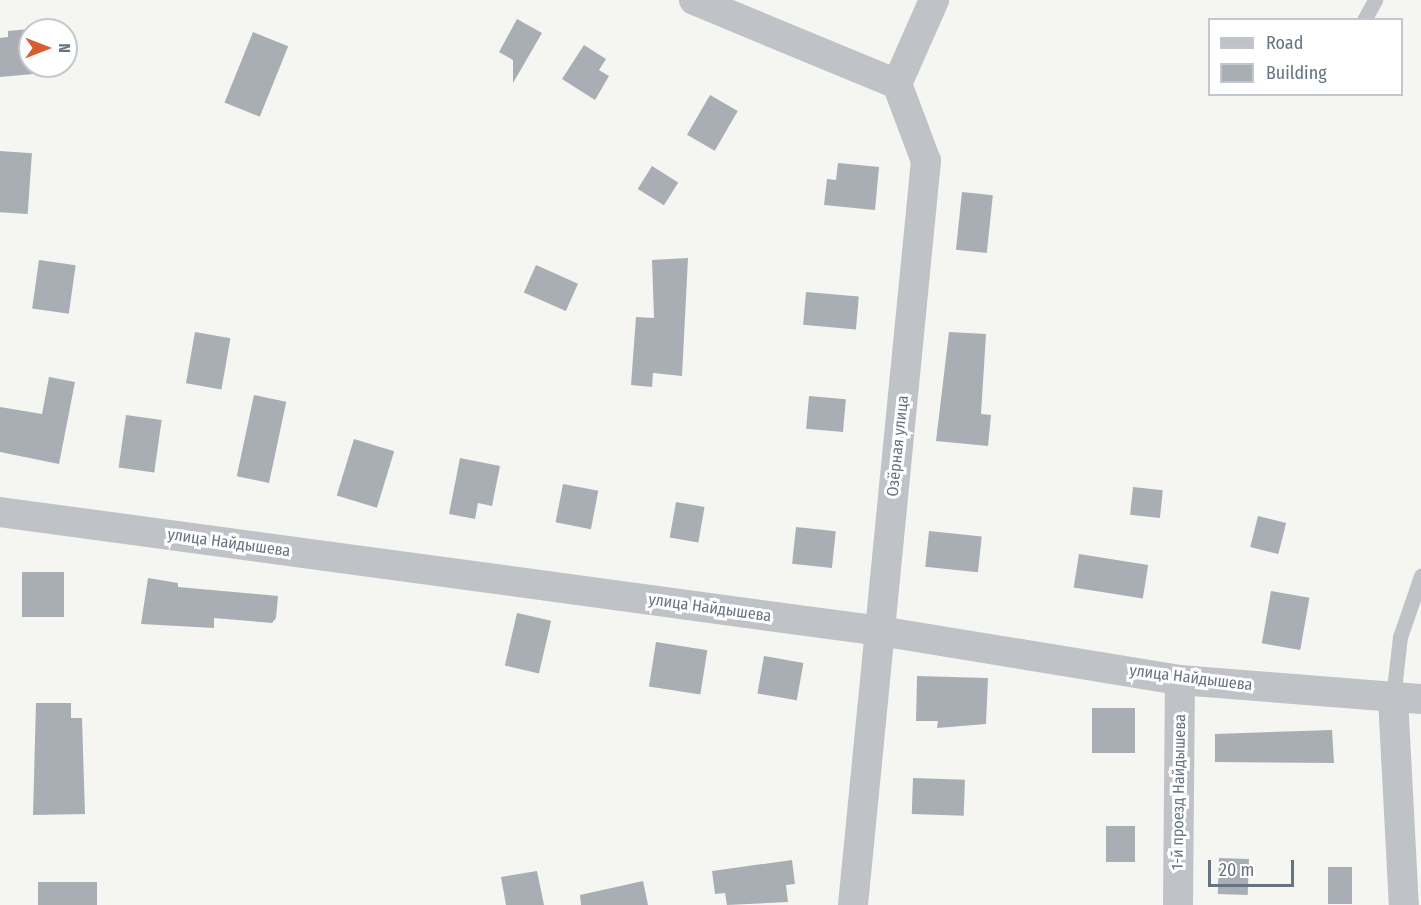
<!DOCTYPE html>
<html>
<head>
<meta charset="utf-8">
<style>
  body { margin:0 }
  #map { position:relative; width:1421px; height:905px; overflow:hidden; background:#f5f6f2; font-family:"Fira Sans Condensed",sans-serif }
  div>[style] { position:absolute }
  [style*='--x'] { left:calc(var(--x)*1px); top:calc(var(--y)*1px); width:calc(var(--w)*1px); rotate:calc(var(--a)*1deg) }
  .building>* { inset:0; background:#a8aeb4; transform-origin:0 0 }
  .lane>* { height:15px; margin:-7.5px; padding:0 7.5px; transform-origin:7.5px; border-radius:7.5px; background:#bfc2c6 }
  .street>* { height:30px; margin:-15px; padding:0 15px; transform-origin:15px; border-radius:15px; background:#bfc2c6 }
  span { translate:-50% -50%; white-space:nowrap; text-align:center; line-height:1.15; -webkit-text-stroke:6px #fff; paint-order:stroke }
  .street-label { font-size:16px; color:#667481 }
  .legend { position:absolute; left:1208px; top:18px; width:195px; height:78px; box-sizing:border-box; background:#fff; border:2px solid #c2c7cd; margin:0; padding:8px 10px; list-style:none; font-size:18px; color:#667481 }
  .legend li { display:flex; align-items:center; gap:12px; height:30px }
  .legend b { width:30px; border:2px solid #c2c7cd }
  .north { position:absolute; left:18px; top:18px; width:60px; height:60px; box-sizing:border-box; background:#fff; border:2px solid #c2c7cd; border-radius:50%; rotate:90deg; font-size:16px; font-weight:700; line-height:24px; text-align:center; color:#667481 }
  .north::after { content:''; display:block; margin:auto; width:21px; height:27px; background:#d75d30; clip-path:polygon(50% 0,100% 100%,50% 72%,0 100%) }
  .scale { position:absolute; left:1208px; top:860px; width:86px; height:27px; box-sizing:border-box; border:3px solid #667481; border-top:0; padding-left:8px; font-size:18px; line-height:21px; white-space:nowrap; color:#667481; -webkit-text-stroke:4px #fff; paint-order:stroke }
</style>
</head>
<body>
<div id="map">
  <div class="building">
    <i style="clip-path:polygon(517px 19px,542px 33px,513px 83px,513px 60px,499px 52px)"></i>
    <i style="clip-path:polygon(30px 29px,33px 74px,0 77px,0 38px,8px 37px,8px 31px)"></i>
    <i style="left:253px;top:32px;width:38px;height:76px;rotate:22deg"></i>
    <i style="clip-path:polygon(584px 45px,606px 59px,599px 70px,609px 76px,595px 100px,562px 79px)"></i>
    <i style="left:710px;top:95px;width:32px;height:46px;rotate:30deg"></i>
    <i style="left:0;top:151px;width:32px;height:61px;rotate:4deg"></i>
    <i style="clip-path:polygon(838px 163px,879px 167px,875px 210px,824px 205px,827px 179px,836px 180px)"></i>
    <i style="left:652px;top:166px;width:31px;height:27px;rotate:32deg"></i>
    <i style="left:962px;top:192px;width:31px;height:58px;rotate:6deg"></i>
    <i style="clip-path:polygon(688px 258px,682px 376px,653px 373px,652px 387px,631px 385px,636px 317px,654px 318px,652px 260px)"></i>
    <i style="left:39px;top:260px;width:37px;height:49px;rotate:8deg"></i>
    <i style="left:536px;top:265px;width:46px;height:30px;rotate:24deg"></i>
    <i style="left:806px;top:292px;width:53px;height:33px;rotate:5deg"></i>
    <i style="left:195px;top:332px;width:36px;height:52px;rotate:10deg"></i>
    <i style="clip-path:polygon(949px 332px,986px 334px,981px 414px,991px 415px,988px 446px,936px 441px)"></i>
    <i style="clip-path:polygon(49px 377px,75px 382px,59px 464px,0 452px,0 407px,42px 414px)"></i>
    <i style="left:254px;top:395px;width:33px;height:83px;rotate:12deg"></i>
    <i style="left:809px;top:396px;width:37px;height:33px;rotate:5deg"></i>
    <i style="left:126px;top:415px;width:36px;height:53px;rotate:8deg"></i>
    <i style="left:354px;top:439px;width:42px;height:59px;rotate:17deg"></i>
    <i style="clip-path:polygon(460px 458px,500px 466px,492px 506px,478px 503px,475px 519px,449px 514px)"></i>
    <i style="left:563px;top:484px;width:36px;height:39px;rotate:11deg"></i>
    <i style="left:1133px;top:487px;width:30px;height:28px;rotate:6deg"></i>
    <i style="left:676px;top:502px;width:29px;height:36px;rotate:10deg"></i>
    <i style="left:1258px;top:516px;width:29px;height:32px;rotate:14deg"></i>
    <i style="left:796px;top:527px;width:40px;height:37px;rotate:6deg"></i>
    <i style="left:929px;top:531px;width:53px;height:36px;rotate:6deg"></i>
    <i style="left:1079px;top:554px;width:70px;height:34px;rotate:9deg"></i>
    <i style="left:22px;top:572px;width:42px;height:45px"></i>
    <i style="clip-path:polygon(148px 578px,178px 583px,178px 587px,278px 596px,276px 618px,272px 623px,214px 618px,214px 628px,141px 624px)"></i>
    <i style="left:1271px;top:591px;width:39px;height:53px;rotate:10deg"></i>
    <i style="left:517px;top:613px;width:35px;height:54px;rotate:13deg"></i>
    <i style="left:656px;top:642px;width:52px;height:45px;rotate:9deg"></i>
    <i style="left:764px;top:656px;width:40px;height:38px;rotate:10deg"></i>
    <i style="clip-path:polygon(917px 676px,988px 678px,986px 724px,937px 728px,938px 721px,916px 721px)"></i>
    <i style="clip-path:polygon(36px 703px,71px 703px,71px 718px,82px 718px,85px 814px,33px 815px)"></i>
    <i style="left:1092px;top:708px;width:43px;height:45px"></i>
    <i style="clip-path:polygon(1332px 730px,1334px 763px,1215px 762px,1215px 734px)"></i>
    <i style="left:913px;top:778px;width:52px;height:36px;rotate:2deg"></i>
    <i style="left:1106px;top:826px;width:29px;height:36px"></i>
    <i style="left:1219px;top:858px;width:30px;height:36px;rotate:2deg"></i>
    <i style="clip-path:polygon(792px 860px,795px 884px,786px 885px,788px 902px,727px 905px,725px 893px,715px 894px,712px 871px)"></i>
    <i style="left:1328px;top:867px;width:24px;height:37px"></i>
    <i style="clip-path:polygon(537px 871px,544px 905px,506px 905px,501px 877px)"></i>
    <i style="clip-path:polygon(643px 881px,648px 905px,581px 905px,580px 895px)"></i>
    <i style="left:97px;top:882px;width:23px;height:59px;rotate:90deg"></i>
  </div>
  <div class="lane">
    <i style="--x:1364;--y:20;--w:23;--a:-61"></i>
    <i style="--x:1393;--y:698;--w:61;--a:-83.5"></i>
    <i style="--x:1400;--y:637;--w:65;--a:-71"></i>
  </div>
  <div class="street">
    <i style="--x:694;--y:0;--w:220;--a:22.5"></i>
    <i style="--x:0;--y:512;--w:888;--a:7.7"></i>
    <i style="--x:880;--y:631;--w:304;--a:9.3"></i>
    <i style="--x:1180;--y:680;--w:242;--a:4.5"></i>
    <i style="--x:1393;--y:698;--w:207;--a:87"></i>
    <i style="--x:853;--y:905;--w:748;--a:-84.4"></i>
    <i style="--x:926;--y:161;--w:82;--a:-110.6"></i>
    <i style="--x:897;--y:84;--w:92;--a:-66.2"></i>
    <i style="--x:1178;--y:905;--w:225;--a:-89.5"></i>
  </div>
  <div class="street-label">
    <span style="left:898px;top:446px;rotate:-84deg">Озёрная улица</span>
    <span style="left:229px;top:543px;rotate:8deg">улица Найдышева</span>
    <span style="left:710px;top:608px;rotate:8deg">улица Найдышева</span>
    <span style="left:1191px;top:678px;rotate:7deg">улица Найдышева</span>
    <span style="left:1179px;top:792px;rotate:-89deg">1-й проезд Найдышева</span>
  </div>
  <ul class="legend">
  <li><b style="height:8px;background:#bfc2c6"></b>Road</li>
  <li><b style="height:16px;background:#a8aeb4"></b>Building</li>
  </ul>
  <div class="north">N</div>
  <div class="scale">20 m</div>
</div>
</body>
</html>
